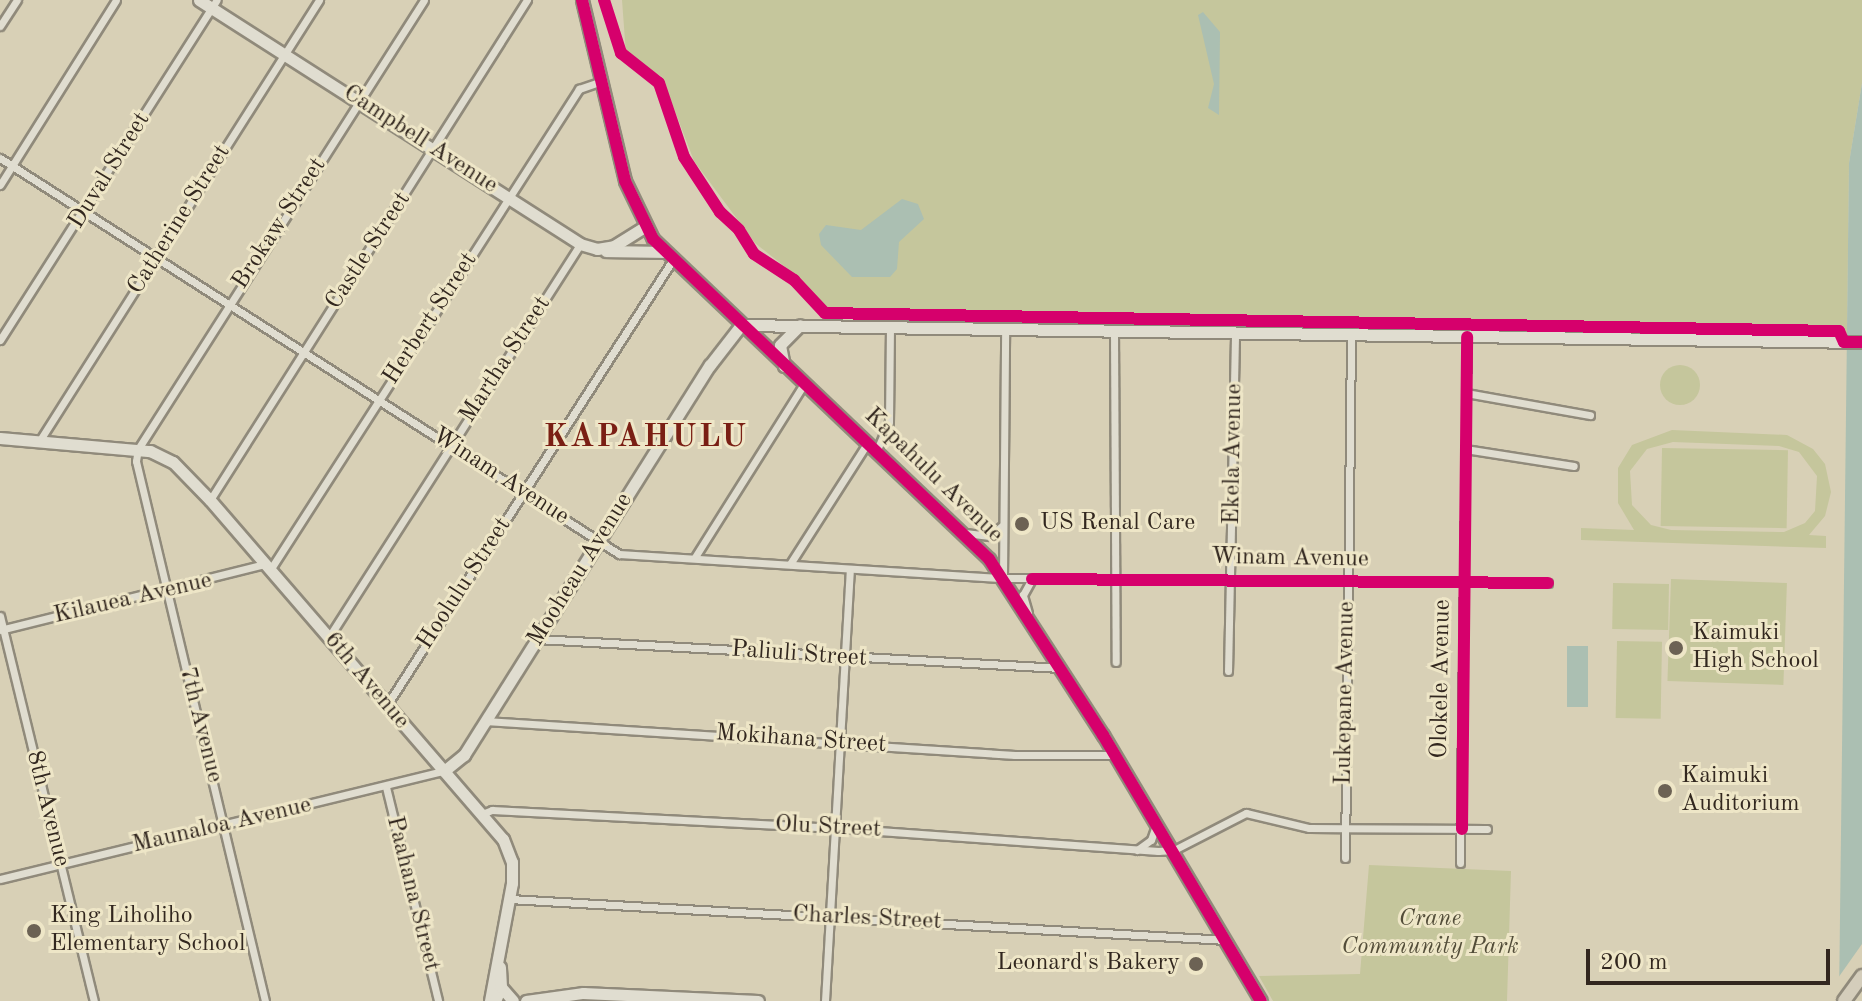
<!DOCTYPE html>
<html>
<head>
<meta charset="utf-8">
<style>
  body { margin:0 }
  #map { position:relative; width:1862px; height:1001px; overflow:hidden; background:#d8d0b6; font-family:"Old Standard TT",serif }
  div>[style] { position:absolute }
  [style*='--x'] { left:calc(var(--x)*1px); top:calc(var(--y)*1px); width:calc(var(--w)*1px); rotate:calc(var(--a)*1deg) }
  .green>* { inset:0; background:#c5c69c; transform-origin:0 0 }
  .round { border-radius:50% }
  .water>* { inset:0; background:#abbfb2; transform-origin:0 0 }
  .pier>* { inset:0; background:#d8d0b6 }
  .roads { filter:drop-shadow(2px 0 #908a7b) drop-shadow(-2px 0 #908a7b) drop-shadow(0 2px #908a7b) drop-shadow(0 -2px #908a7b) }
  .street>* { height:7px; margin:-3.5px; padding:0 3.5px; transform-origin:3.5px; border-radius:3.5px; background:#e0ddd0 }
  .secondary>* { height:11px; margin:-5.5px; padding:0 5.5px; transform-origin:5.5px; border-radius:5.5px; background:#e0ddd0 }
  .primary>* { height:12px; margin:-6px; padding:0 6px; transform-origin:6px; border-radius:6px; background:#d4cdbb }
  .cycleway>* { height:12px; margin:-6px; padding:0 6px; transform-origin:6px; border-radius:6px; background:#d6006c }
  .dots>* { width:22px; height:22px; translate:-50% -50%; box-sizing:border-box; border:4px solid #eee6c7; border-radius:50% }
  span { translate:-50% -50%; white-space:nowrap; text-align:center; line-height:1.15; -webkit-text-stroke:6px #eee6c7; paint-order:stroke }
  .street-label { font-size:24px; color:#32271f }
  .poi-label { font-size:24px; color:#32271f }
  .left { translate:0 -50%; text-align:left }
  .right { translate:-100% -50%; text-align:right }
  .park-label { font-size:24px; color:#534d39; font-style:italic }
  .district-label { font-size:32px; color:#7a1f14; font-weight:700; letter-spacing:2px }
  .scale { position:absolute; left:1586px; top:949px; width:244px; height:36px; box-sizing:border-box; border:4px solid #32271f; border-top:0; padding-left:10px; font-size:24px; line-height:28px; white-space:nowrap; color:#32271f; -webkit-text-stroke:6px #eee6c7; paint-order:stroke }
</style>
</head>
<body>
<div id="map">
  <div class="green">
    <i style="clip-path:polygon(622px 0,1862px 0,1862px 83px,1849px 163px,1847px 333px,823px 311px,789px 270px,755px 243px,694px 161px,662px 77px,626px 54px)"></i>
    <i class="round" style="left:1660px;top:365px;width:40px;height:40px"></i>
    <i style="clip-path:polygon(evenodd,1672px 430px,1787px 435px,1813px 449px,1825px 464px,1831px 492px,1825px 516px,1809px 535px,1826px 536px,1826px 548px,1581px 540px,1581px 528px,1634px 530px,1618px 503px,1618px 468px,1632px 445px,1672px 430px,1673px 442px,1779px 446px,1799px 452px,1817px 476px,1815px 511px,1805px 523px,1784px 532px,1671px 530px,1651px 525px,1632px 505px,1630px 471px,1647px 449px,1673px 442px)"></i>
    <i style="left:1662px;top:448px;width:126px;height:78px;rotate:1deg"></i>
    <i style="left:1671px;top:579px;width:116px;height:102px;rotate:2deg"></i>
    <i style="left:1613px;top:583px;width:56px;height:46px;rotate:1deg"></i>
    <i style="left:1617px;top:641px;width:45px;height:77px;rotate:1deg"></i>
    <i style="clip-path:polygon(1369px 865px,1511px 871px,1507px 1001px,1273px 1001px,1259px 976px,1360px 974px)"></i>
  </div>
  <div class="water">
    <i style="clip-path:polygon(1203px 12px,1220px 32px,1219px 115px,1208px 108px,1214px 84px,1198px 15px)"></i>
    <i style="clip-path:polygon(1862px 83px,1862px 1001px,1839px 1001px,1849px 163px)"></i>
    <i style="clip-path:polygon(902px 199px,918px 204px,924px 219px,899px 242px,897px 269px,890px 277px,852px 277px,821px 245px,819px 234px,826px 225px,861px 230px)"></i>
    <i style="left:1567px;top:646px;width:21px;height:61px"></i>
  </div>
  <div class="pier">
    <i style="clip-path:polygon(1862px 944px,1862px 1001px,1838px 1001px,1838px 978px)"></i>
  </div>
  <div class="roads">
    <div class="street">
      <i style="--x:0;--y:26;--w:31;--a:-57"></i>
      <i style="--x:0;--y:158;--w:735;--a:32.61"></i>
      <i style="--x:619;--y:554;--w:385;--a:3.6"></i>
      <i style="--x:1003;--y:578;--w:545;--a:0.53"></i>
      <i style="--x:0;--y:185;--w:218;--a:-57.9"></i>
      <i style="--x:1114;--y:333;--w:329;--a:89.7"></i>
      <i style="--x:0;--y:340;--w:403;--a:-57.5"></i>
      <i style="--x:1466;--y:393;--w:126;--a:10.1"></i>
      <i style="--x:40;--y:440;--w:521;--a:-57.62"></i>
      <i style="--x:1465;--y:449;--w:110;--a:8.9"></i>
      <i style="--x:877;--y:450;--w:30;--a:-67"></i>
      <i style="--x:889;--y:422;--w:95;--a:-89.4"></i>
      <i style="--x:210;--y:500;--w:592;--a:-57.63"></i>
      <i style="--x:965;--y:533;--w:25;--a:7"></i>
      <i style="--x:990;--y:536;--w:16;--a:-40"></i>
      <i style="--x:695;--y:557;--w:204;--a:-57.8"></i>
      <i style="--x:790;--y:564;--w:145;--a:-57.4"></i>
      <i style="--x:270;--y:570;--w:572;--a:-57.28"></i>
      <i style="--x:579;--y:89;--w:24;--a:-19"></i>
      <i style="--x:1003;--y:578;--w:249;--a:-89.5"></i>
      <i style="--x:1028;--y:613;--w:19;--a:-106"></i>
      <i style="--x:1023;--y:595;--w:18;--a:-61"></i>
      <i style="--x:0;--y:616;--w:396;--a:76.3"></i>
      <i style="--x:0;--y:630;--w:273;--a:-14"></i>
      <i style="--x:329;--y:637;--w:466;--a:-57.4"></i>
      <i style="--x:537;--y:639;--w:524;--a:3.17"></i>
      <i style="--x:1228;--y:671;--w:337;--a:-88.8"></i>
      <i style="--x:387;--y:705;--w:528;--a:-57.3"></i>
      <i style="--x:485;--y:721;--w:531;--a:3.67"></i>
      <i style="--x:1015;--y:755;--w:101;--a:0"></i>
      <i style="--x:386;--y:787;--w:220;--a:76.3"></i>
      <i style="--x:482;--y:814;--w:11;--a:-22"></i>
      <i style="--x:492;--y:810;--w:345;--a:3"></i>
      <i style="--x:837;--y:828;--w:322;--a:4.1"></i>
      <i style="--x:1158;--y:851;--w:16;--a:-4"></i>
      <i style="--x:1174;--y:850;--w:81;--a:-27.2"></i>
      <i style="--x:1246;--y:813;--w:65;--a:13.4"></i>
      <i style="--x:1309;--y:828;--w:178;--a:0.3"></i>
      <i style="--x:1137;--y:850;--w:17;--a:-36"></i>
      <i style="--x:1151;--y:840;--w:18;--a:-71"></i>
      <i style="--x:1345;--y:858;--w:521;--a:-89.34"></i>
      <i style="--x:1460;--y:863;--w:526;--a:-89.24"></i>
      <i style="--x:0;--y:879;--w:457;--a:-13.7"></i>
      <i style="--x:509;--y:899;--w:718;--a:3.27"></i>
      <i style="--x:265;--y:1001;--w:555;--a:-103.44"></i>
      <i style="--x:136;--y:461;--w:12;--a:-81"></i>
      <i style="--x:138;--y:449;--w:532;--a:-57.5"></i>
      <i style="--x:825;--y:1001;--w:431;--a:-86.7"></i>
    </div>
    <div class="secondary">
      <i style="--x:199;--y:0;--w:452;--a:32.6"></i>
      <i style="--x:580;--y:244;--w:18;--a:16"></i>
      <i style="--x:597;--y:249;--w:17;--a:-10"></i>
      <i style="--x:614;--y:246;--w:36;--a:-32"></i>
      <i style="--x:582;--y:0;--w:186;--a:76.6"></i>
      <i style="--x:625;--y:181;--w:64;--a:64.2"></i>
      <i style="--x:653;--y:239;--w:464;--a:43.6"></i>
      <i style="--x:989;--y:559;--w:210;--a:57.1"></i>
      <i style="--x:1103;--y:735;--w:309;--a:59.3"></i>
      <i style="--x:606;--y:251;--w:57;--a:1"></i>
      <i style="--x:741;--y:325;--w:1121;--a:0.87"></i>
      <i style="--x:784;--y:366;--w:21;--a:-101"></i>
      <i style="--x:780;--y:345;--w:28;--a:-45"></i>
      <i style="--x:0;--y:438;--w:151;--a:5"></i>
      <i style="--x:150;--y:451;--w:25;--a:26"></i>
      <i style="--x:173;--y:462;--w:53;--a:45.8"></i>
      <i style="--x:210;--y:500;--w:448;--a:49.2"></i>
      <i style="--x:503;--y:839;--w:25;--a:69"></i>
      <i style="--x:512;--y:862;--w:21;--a:90"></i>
      <i style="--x:512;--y:883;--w:120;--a:100.6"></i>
      <i style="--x:444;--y:771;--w:26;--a:-39"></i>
      <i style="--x:464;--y:755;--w:461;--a:-57.8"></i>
      <i style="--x:710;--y:365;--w:51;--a:-52.2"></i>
      <i style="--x:501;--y:987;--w:18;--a:49"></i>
      <i style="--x:495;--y:1001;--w:15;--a:-67"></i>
      <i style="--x:501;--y:987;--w:20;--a:-93"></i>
      <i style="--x:526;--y:1001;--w:58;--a:-8"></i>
      <i style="--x:583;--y:993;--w:175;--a:2.6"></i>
    </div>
    <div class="primary">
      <i style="--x:1844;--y:1001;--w:31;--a:-54"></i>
    </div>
  </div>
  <div class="cycleway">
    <i style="--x:582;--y:0;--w:186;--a:76.6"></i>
    <i style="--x:625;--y:181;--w:64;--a:64.2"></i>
    <i style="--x:653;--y:239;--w:464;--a:43.6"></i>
    <i style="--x:989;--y:559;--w:210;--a:57.1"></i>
    <i style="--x:1103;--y:735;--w:309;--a:59.3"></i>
    <i style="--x:604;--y:0;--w:56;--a:72.2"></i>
    <i style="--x:621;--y:53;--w:48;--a:38.3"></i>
    <i style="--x:659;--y:83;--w:78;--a:71.3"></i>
    <i style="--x:684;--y:157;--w:66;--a:56.8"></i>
    <i style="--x:720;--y:212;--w:26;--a:43"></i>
    <i style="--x:739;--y:230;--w:28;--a:58"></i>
    <i style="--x:754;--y:254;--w:48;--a:33"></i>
    <i style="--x:794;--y:280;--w:45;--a:46.8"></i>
    <i style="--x:825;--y:313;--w:1014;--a:1.02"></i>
    <i style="--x:1839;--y:331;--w:12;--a:66"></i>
    <i style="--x:1844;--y:342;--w:18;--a:0"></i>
    <i style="--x:1032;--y:579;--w:516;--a:0.44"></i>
    <i style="--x:1462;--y:829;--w:492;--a:-89.4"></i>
  </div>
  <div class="dots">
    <i style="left:1022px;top:524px;background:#6c6254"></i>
    <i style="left:1676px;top:648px;background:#6c6254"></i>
    <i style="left:1665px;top:791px;background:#6c6254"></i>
    <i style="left:34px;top:931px;background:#6c6254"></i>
    <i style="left:1196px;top:964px;background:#6c6254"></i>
  </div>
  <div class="street-label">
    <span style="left:420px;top:140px;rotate:33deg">Campbell Avenue</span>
    <span style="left:110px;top:171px;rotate:-58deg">Duval Street</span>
    <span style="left:180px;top:220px;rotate:-58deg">Catherine Street</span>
    <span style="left:280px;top:224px;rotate:-57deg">Brokaw Street</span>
    <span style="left:369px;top:251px;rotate:-57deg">Castle Street</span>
    <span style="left:431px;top:319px;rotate:-57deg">Herbert Street</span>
    <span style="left:506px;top:360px;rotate:-57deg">Martha Street</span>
    <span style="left:1234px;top:454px;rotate:-89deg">Ekela Avenue</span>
    <span style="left:933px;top:476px;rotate:44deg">Kapahulu Avenue</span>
    <span style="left:500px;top:477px;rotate:33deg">Winam Avenue</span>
    <span style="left:1290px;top:559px;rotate:1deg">Winam Avenue</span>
    <span style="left:581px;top:570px;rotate:-58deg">Mooheau Avenue</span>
    <span style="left:465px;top:584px;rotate:-57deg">Hoolulu Street</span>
    <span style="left:133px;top:599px;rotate:-13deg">Kilauea Avenue</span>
    <span style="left:799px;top:655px;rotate:4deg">Paliuli Street</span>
    <span style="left:1442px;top:679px;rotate:-89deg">Olokele Avenue</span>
    <span style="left:366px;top:681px;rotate:50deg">6th Avenue</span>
    <span style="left:1346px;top:693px;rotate:-89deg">Lukepane Avenue</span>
    <span style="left:200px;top:725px;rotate:76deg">7th Avenue</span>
    <span style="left:801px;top:740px;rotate:4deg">Mokihana Street</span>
    <span style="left:47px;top:809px;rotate:76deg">8th Avenue</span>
    <span style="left:222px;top:826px;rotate:-13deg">Maunaloa Avenue</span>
    <span style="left:828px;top:828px;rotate:3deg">Olu Street</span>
    <span style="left:412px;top:894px;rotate:76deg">Paahana Street</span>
    <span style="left:867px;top:919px;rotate:3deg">Charles Street</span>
  </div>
  <div class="poi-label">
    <span class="left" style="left:1040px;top:524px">US Renal Care</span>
    <span class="left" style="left:1692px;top:648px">Kaimuki<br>High School</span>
    <span class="left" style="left:1681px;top:791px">Kaimuki<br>Auditorium</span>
    <span class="left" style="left:50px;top:931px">King Liholiho<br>Elementary School</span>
    <span class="right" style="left:1180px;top:964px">Leonard's Bakery</span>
  </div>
  <div class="park-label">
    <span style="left:1430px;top:934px">Crane<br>Community Park</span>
  </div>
  <div class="district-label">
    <span style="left:646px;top:438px">KAPAHULU</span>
  </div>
  <div class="scale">200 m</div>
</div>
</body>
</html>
